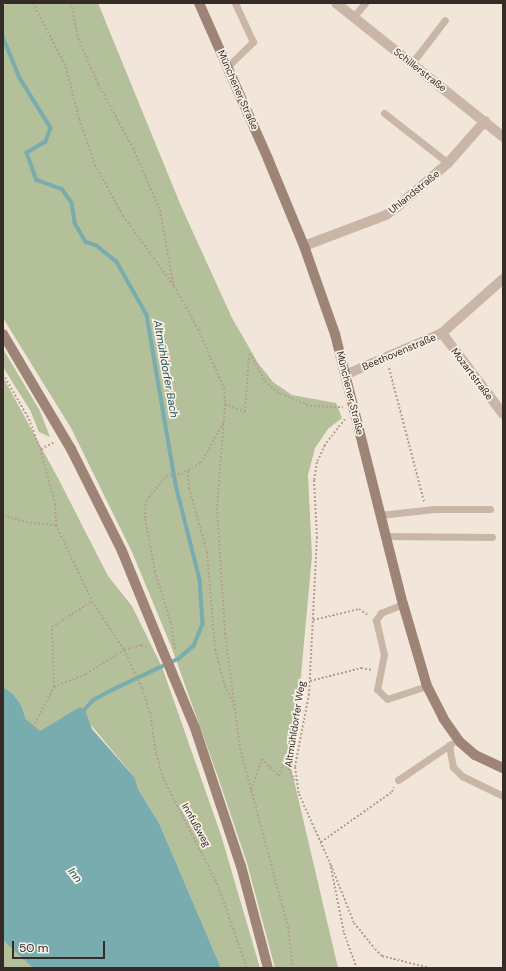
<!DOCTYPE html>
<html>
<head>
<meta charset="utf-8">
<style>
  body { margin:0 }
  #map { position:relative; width:506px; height:971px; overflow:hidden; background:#f1e6d9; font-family:"DM Sans",sans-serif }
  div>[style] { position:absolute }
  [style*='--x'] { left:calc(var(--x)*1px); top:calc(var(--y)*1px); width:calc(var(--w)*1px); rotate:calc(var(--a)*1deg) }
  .green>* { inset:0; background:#b3c09a }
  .water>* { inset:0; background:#79acae }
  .stream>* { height:3.5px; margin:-1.75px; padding:0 1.75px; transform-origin:1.75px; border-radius:1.75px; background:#79acae }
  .path>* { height:2px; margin-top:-1px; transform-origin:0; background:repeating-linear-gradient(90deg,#b5a090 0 2px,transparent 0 4px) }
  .lane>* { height:7px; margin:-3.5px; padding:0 3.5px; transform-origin:3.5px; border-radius:3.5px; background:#c9b6a6 }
  .street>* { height:10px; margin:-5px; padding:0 5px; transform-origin:5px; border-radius:5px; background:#c9b6a6 }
  .secondary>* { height:10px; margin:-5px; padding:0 5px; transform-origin:5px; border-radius:5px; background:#9d8477 }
  .secondary-bridge>* { height:10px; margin:-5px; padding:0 5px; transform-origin:5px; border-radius:5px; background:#9d8477 }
  span { translate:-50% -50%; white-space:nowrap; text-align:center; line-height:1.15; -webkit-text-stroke:3.5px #f9f0e6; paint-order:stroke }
  .street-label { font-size:10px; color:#352b27 }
  .water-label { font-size:11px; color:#1c5356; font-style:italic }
  .frame { position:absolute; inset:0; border:4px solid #352b27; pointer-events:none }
  .scale { position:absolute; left:12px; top:941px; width:93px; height:18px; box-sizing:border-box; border:2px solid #352b27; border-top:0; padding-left:5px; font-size:12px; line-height:14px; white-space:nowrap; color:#352b27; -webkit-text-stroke:3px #f9f0e6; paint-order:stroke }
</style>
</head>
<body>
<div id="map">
  <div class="green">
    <i style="clip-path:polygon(6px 3px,98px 3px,181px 206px,232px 318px,258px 363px,273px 382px,292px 395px,336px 403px,342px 418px,328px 429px,315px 448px,308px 475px,312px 556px,292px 772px,338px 968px,275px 968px,247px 863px,218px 777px,171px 646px,132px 552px,71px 428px,3px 318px,3px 7px)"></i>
    <i style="clip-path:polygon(3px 349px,40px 411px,50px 437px,39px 432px,30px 410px,3px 367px)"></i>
    <i style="clip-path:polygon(3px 377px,59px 480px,108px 576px,132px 606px,162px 667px,221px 835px,260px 968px,221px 968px,159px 823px,138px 789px,135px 778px,86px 719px,58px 721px,40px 732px,26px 719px,21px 705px,13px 694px,3px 687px)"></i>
    <i style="clip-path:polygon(3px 940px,19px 954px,33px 968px,3px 968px)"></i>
  </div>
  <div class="water">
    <i style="clip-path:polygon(3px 687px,13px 694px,21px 705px,26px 719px,40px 731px,80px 707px,85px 710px,92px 729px,135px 778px,138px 789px,159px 823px,221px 968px,33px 968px,3px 940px)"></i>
  </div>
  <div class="stream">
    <i style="--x:3;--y:37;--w:44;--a:67.5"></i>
    <i style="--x:20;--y:78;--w:59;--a:58.2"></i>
    <i style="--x:51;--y:128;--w:15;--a:110"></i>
    <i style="--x:46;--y:142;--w:22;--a:150"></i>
    <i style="--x:27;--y:153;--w:29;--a:70"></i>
    <i style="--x:37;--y:180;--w:27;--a:20"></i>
    <i style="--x:62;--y:189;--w:17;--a:54"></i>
    <i style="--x:72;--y:203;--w:20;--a:81"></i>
    <i style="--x:75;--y:223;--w:22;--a:60"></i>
    <i style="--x:86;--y:242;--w:10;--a:17"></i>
    <i style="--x:96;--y:245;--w:27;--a:39"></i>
    <i style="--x:117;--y:262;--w:61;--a:60.5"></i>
    <i style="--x:147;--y:315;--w:172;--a:80.3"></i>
    <i style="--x:176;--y:485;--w:98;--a:75.8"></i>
    <i style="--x:200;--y:580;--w:44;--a:86.1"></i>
    <i style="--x:203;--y:624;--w:24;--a:112"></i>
    <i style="--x:194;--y:646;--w:20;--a:139"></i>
    <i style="--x:179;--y:659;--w:68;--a:154.9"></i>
    <i style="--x:117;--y:688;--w:27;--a:152"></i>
    <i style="--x:93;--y:701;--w:12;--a:132"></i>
  </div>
  <div class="path">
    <i style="--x:33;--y:3;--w:72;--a:62.7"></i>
    <i style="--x:66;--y:67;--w:54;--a:76"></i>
    <i style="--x:79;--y:119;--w:49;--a:70.8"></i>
    <i style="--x:95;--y:165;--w:58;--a:61.2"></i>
    <i style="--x:123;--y:216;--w:87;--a:53.9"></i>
    <i style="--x:174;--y:286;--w:49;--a:60.8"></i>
    <i style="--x:198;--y:329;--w:64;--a:66.2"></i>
    <i style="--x:224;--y:388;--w:16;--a:86"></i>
    <i style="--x:225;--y:404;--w:104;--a:94.4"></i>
    <i style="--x:217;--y:508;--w:125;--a:86.3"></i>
    <i style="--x:225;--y:633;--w:116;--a:82.6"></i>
    <i style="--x:240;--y:748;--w:185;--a:75"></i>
    <i style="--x:288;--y:927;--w:41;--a:83"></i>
    <i style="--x:71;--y:3;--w:36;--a:79"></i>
    <i style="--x:78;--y:38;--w:50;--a:66.5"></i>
    <i style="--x:98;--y:84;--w:73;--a:61.3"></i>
    <i style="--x:133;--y:148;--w:68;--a:66.5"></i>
    <i style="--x:160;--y:210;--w:74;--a:79.9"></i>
    <i style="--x:250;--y:353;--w:32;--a:62"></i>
    <i style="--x:265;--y:381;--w:16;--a:43"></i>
    <i style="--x:277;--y:392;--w:36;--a:23"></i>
    <i style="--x:310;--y:406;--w:33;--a:2"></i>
    <i style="--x:389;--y:368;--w:138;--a:75.3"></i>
    <i style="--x:3;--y:374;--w:52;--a:60"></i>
    <i style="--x:29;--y:419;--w:32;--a:70"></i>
    <i style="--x:40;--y:449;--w:57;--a:74.7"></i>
    <i style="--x:55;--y:504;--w:21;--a:87"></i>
    <i style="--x:56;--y:525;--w:84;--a:64.7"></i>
    <i style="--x:92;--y:601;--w:59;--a:56.9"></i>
    <i style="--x:124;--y:650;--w:42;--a:64.7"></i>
    <i style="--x:142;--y:688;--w:25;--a:72"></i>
    <i style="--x:150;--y:712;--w:42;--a:81.9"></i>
    <i style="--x:156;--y:754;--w:27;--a:73"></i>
    <i style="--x:164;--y:780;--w:116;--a:62.8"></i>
    <i style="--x:217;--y:883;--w:90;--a:70.6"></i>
    <i style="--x:225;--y:404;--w:22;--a:22"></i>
    <i style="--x:245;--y:412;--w:57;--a:-86"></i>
    <i style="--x:345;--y:419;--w:33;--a:128"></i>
    <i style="--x:325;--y:445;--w:19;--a:115"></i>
    <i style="--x:317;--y:462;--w:18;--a:99"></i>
    <i style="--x:314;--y:480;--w:57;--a:87"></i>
    <i style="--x:317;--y:537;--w:157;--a:92.9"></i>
    <i style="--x:309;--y:694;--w:74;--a:100.9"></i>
    <i style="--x:295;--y:767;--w:27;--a:82"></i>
    <i style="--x:299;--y:794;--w:76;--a:65.8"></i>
    <i style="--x:330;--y:863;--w:71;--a:78.7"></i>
    <i style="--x:344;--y:933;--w:37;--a:70"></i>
    <i style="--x:41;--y:449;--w:16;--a:-27"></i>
    <i style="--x:188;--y:471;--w:17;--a:87"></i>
    <i style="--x:189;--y:488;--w:66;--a:74.3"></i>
    <i style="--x:207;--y:552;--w:97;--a:85.3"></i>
    <i style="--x:215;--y:649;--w:38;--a:75"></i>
    <i style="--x:225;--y:686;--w:23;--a:65"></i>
    <i style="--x:3;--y:515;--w:24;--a:17"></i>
    <i style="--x:26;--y:522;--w:30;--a:6"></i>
    <i style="--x:313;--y:620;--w:47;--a:-13.4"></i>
    <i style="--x:359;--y:609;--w:11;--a:34"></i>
    <i style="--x:175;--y:649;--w:26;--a:-99"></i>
    <i style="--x:171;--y:623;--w:53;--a:-107.4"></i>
    <i style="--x:155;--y:572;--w:55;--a:-100.5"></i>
    <i style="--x:145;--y:518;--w:17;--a:-87"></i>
    <i style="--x:146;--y:501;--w:32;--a:-51"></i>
    <i style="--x:166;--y:476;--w:15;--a:-8"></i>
    <i style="--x:181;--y:474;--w:23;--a:-29"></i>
    <i style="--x:201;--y:463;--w:46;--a:-61.2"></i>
    <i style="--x:310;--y:681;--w:53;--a:-14.3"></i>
    <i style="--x:361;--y:668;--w:11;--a:10"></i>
    <i style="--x:54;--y:687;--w:60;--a:-91.9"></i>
    <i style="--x:52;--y:627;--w:48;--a:-33"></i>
    <i style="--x:33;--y:727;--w:45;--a:-62.3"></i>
    <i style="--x:54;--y:687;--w:35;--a:-22"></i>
    <i style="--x:86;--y:674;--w:45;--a:-32.3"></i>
    <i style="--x:124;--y:650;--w:18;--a:-16"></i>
    <i style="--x:141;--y:645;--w:9;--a:21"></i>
    <i style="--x:251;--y:790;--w:33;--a:-70"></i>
    <i style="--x:262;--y:759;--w:24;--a:45"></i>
    <i style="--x:279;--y:776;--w:15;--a:-70"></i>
    <i style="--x:284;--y:762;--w:21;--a:59"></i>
    <i style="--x:321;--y:842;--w:87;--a:-35.2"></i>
    <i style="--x:392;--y:792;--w:5;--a:-68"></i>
    <i style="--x:331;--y:865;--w:62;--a:68.4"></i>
    <i style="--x:354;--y:923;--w:33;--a:51"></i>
    <i style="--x:375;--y:949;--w:10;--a:45"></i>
    <i style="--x:382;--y:956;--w:49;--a:14"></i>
  </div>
  <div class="lane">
    <i style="--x:353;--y:17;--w:18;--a:-49"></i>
    <i style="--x:412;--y:63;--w:54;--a:-52.5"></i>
    <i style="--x:228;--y:66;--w:35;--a:-44"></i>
    <i style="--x:253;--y:42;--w:43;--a:-114.8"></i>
    <i style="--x:384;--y:113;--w:81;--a:38"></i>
    <i style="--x:380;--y:515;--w:54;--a:-6.3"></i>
    <i style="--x:434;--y:509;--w:56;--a:0"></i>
    <i style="--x:385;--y:536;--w:107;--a:0.5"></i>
    <i style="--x:403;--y:604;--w:24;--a:158"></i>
    <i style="--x:381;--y:613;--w:9;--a:126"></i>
    <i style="--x:376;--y:620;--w:35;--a:77"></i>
    <i style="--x:384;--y:654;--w:36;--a:101"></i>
    <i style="--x:377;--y:689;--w:14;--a:45"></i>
    <i style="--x:387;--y:699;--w:42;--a:-18"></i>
    <i style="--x:449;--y:745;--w:22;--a:80"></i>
    <i style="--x:453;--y:767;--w:13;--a:45"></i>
    <i style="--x:462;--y:776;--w:46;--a:26"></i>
    <i style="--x:398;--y:780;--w:64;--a:-34.2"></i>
  </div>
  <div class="street">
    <i style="--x:336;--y:3;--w:214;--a:38.7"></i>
    <i style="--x:304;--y:246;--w:88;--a:-20.7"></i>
    <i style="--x:386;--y:215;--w:14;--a:-36"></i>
    <i style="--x:397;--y:207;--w:67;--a:-40.8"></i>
    <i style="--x:448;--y:163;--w:56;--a:-48.6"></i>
    <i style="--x:442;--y:333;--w:101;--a:53"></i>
    <i style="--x:347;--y:374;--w:103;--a:-23.3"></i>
    <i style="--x:442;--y:333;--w:81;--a:-41.5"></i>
  </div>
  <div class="secondary">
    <i style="--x:199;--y:3;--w:171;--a:66.1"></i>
    <i style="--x:268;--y:159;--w:94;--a:67.5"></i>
    <i style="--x:304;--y:246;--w:93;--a:70.6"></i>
    <i style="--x:335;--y:334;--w:278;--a:75.9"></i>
    <i style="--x:403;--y:604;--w:85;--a:73.7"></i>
    <i style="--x:427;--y:686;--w:36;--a:63"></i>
    <i style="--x:443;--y:718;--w:29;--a:55"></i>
    <i style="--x:460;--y:742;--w:20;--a:41"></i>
    <i style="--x:475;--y:755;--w:31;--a:25"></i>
    <i style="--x:3;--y:334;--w:134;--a:59.4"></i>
    <i style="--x:71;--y:449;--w:114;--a:63.4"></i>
    <i style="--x:122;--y:551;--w:106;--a:67.8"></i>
    <i style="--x:172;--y:673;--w:60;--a:67.3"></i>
    <i style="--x:195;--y:728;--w:145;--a:71.6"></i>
    <i style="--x:241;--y:866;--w:106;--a:75.2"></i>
  </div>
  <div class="secondary-bridge">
    <i style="--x:162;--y:649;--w:26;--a:67"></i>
  </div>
  <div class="street-label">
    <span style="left:420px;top:70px;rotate:38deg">Schillerstraße</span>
    <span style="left:238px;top:90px;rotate:66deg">Münchener Straße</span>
    <span style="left:414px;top:192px;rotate:-39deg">Uhlandstraße</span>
    <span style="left:399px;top:352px;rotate:-23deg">Beethovenstraße</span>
    <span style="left:472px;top:374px;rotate:53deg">Mozartstraße</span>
    <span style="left:350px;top:393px;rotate:76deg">Münchener Straße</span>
    <span style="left:295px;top:724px;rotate:-81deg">Altmühldorfer Weg</span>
    <span style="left:196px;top:825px;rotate:61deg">Innfußweg</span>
  </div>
  <div class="water-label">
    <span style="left:166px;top:369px;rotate:80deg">Altmühldorfer Bach</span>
    <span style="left:75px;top:875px;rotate:52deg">Inn</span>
  </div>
  <div class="frame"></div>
  <div class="scale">50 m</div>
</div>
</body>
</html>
